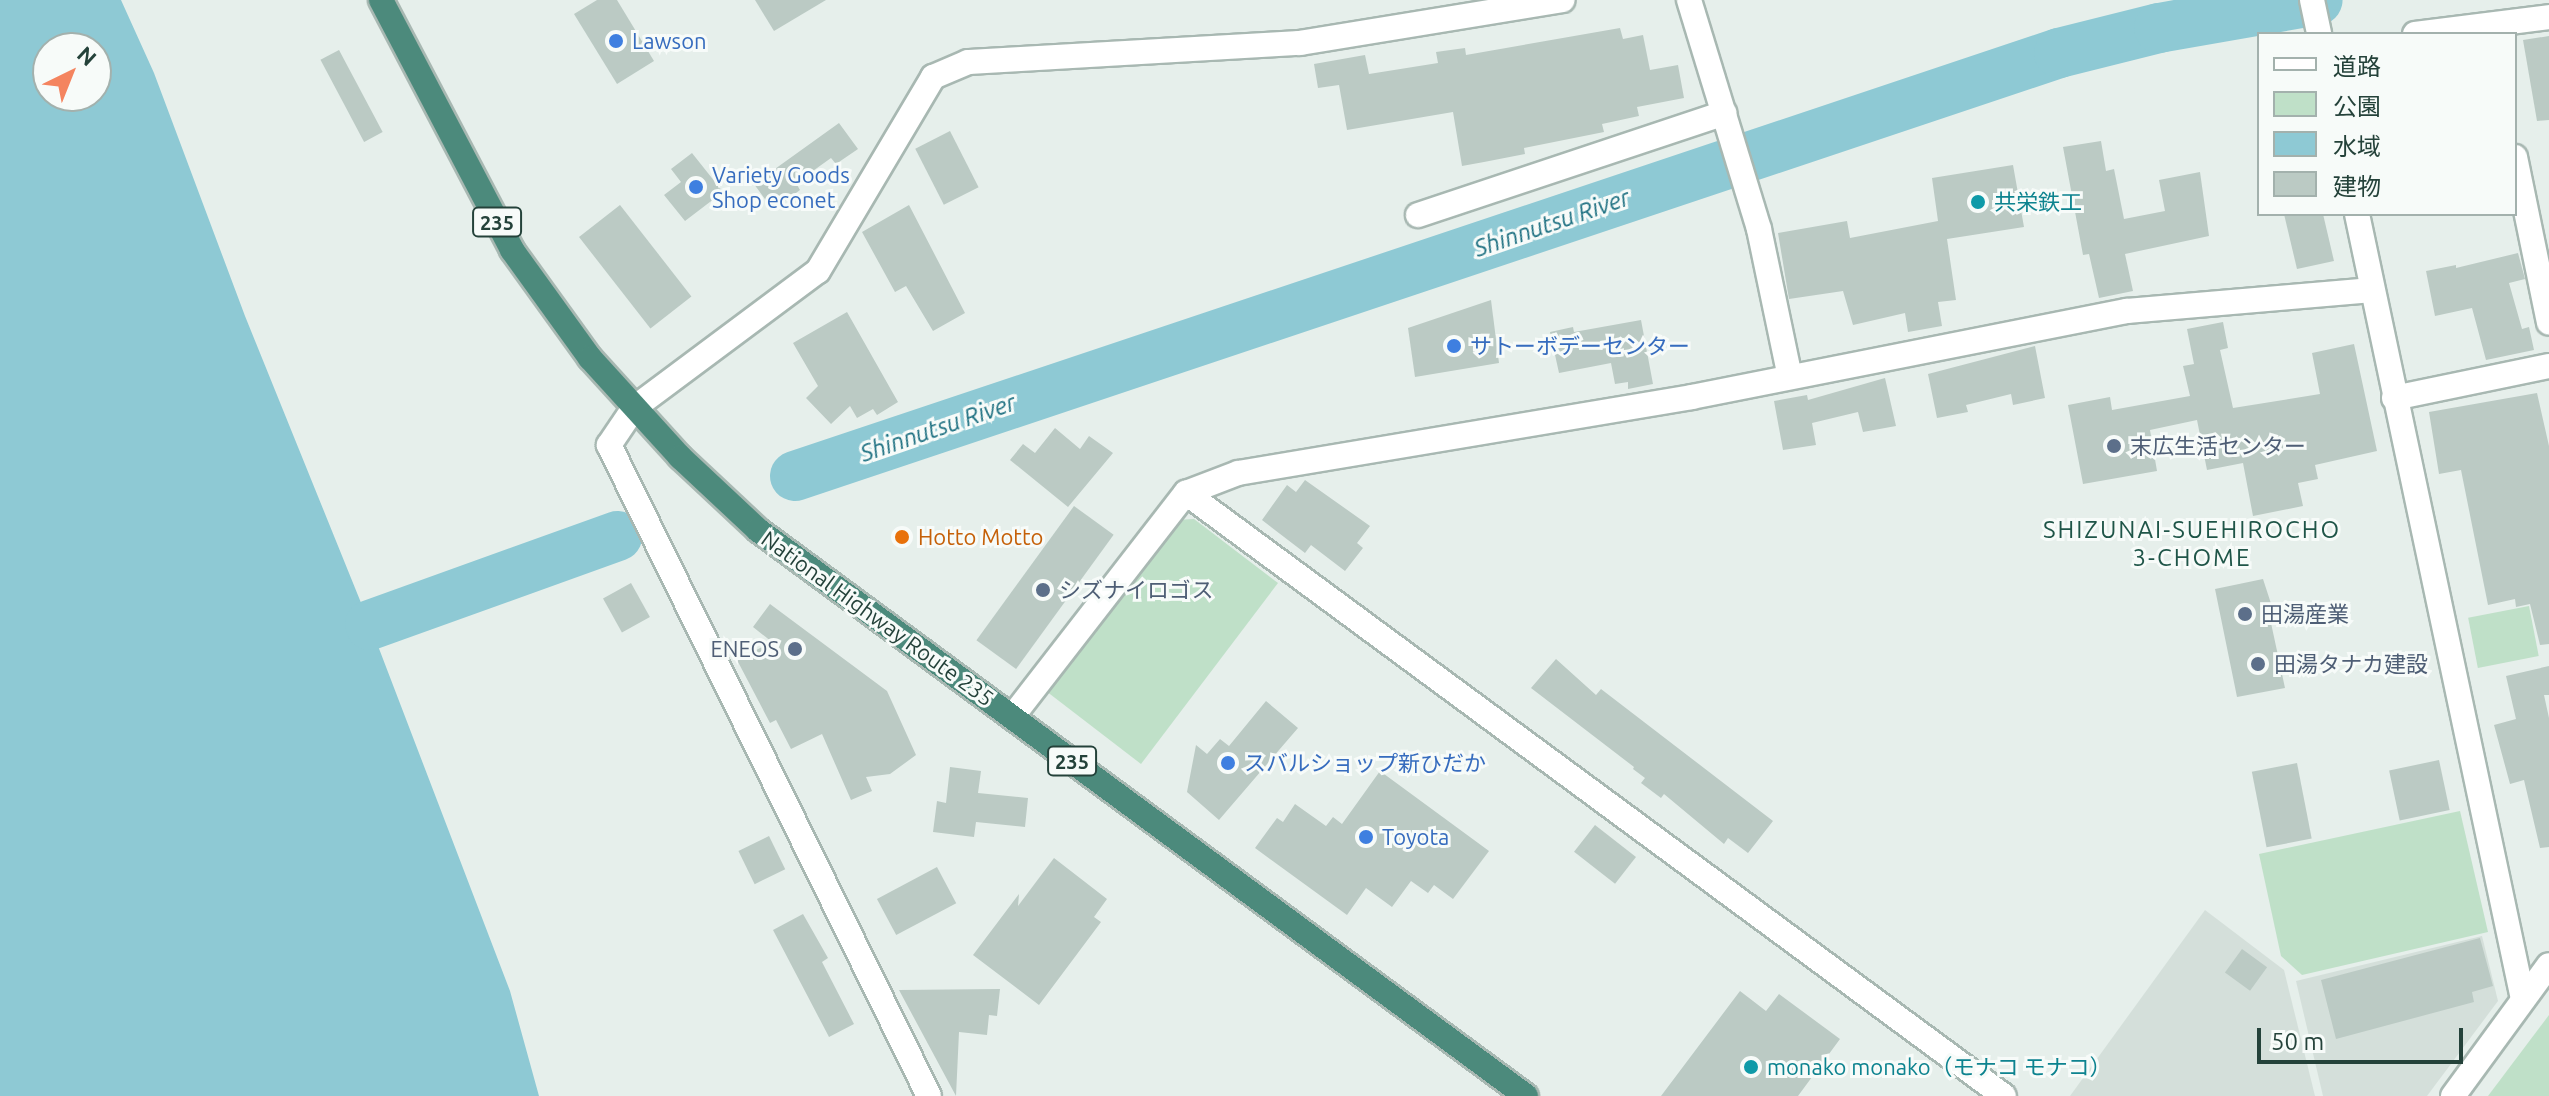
<!DOCTYPE html>
<html>
<head>
<meta charset="utf-8">
<style>
  body { margin:0 }
  #map { position:relative; width:2549px; height:1096px; overflow:hidden; background:#e6efeb; font-family:Ubuntu,"Noto Sans JP",sans-serif }
  div>[style] { position:absolute }
  [style*='--x'] { left:calc(var(--x)*1px); top:calc(var(--y)*1px); width:calc(var(--w)*1px); rotate:calc(var(--a)*1deg) }
  .built>* { inset:0; background:#d4dfda }
  .green>* { inset:0; background:#bfe0c8; transform-origin:0 0 }
  .water>* { inset:0; background:#8ec9d4 }
  .river>* { height:50px; margin:-25px; padding:0 25px; transform-origin:25px; border-radius:25px; background:#8ec9d4 }
  .building>* { inset:0; background:#bbcac4; transform-origin:0 0 }
  .roads { filter:drop-shadow(2px 0 #a8b8b2) drop-shadow(-2px 0 #a8b8b2) drop-shadow(0 2px #a8b8b2) drop-shadow(0 -2px #a8b8b2) }
  .minor>* { height:24px; margin:-12px; padding:0 12px; transform-origin:12px; border-radius:12px; background:#fff }
  .tertiary>* { height:24px; margin:-12px; padding:0 12px; transform-origin:12px; border-radius:12px; background:#fff }
  .trunk>* { height:24px; margin:-12px; padding:0 12px; transform-origin:12px; border-radius:12px; background:#4c8a7c }
  .dots>* { width:22px; height:22px; translate:-50% -50%; box-sizing:border-box; border:4px solid #f7fbf9; border-radius:50% }
  span { translate:-50% -50%; white-space:nowrap; text-align:center; line-height:1.15; -webkit-text-stroke:6px #f7fbf9; paint-order:stroke }
  .shield-label span { padding:2px 6px; background:#f7fbf9; border:2px solid; border-radius:6px; -webkit-text-stroke-width:0 }
  .shield-label { font-size:20px; color:#24423a; font-weight:700 }
  .shop-label { font-size:22px; color:#366cbe }
  .left { translate:0 -50%; text-align:left }
  .culture-label { font-size:22px; color:#0d838f }
  .service-label { font-size:22px; color:#4e5e75 }
  .right { translate:-100% -50%; text-align:right }
  .food-label { font-size:22px; color:#c56008 }
  .street-label { font-size:22px; color:#24423a }
  .water-label { font-size:24px; color:#1c6f80; font-style:italic }
  .neighbourhood-label { font-size:24px; color:#1f5548; letter-spacing:2px }
  .legend { position:absolute; left:2257px; top:32px; width:260px; height:184px; box-sizing:border-box; background:#f7fbf9; border:2px solid #a3b1ad; margin:0; padding:10px 14px; list-style:none; font-size:24px; color:#24423a }
  .legend li { display:flex; align-items:center; gap:16px; height:40px }
  .legend b { width:40px; border:2px solid #a3b1ad }
  .north { position:absolute; left:32px; top:32px; width:80px; height:80px; box-sizing:border-box; background:#f7fbf9; border:2px solid #a3b1ad; border-radius:50%; rotate:43deg; font-size:22px; font-weight:700; line-height:32px; text-align:center; color:#24423a }
  .north::after { content:''; display:block; margin:auto; width:28px; height:36px; background:#f4845f; clip-path:polygon(50% 0,100% 100%,50% 72%,0 100%) }
  .scale { position:absolute; left:2257px; top:1028px; width:206px; height:36px; box-sizing:border-box; border:4px solid #24423a; border-top:0; padding-left:10px; font-size:24px; line-height:28px; white-space:nowrap; color:#24423a; -webkit-text-stroke:6px #f7fbf9; paint-order:stroke }
</style>
</head>
<body>
<div id="map">
  <div class="built">
    <i style="clip-path:polygon(2205px 910px,2284px 970px,2315px 1096px,2070px 1096px)"></i>
    <i style="clip-path:polygon(2482px 936px,2498px 1001px,2427px 1096px,2323px 1096px,2296px 981px)"></i>
  </div>
  <div class="green">
    <i style="clip-path:polygon(1194px 519px,1278px 583px,1141px 764px,1046px 691px,1176px 520px)"></i>
    <i style="left:2529px;top:606px;width:51px;height:62px;rotate:79deg"></i>
    <i style="clip-path:polygon(2460px 811px,2488px 932px,2302px 975px,2281px 956px,2259px 854px)"></i>
    <i style="clip-path:polygon(2549px 1015px,2549px 1096px,2488px 1096px)"></i>
  </div>
  <div class="water">
    <i style="clip-path:polygon(evenodd,0 0,121px 0,154px 73px,245px 316px,370px 625px,510px 991px,539px 1096px,0 1096px,0 0,48px 48px,96px 48px,96px 96px,48px 96px,48px 48px)"></i>
  </div>
  <div class="river">
    <i style="--x:795;--y:476;--w:1333;--a:-18.5"></i>
    <i style="--x:2059;--y:53;--w:103;--a:-14"></i>
    <i style="--x:2159;--y:28;--w:161;--a:-10"></i>
    <i style="--x:370;--y:625;--w:263;--a:-19.8"></i>
  </div>
  <div class="building">
    <i style="clip-path:polygon(597px 0,617px 0,654px 61px,617px 84px,574px 14px)"></i>
    <i style="clip-path:polygon(755px 0,826px 0,774px 31px)"></i>
    <i style="clip-path:polygon(1620px 28px,1623px 39px,1643px 35px,1650px 70px,1678px 65px,1684px 98px,1637px 107px,1639px 116px,1602px 124px,1604px 132px,1524px 148px,1525px 154px,1484px 162px,1462px 166px,1453px 112px,1347px 130px,1339px 85px,1318px 88px,1314px 64px,1365px 55px,1369px 74px,1438px 63px,1436px 52px,1465px 48px,1466px 55px)"></i>
    <i style="clip-path:polygon(2549px 36px,2549px 120px,2537px 121px,2523px 40px)"></i>
    <i style="left:339px;top:50px;width:93px;height:21px;rotate:62deg"></i>
    <i style="clip-path:polygon(839px 123px,858px 149px,836px 164px,831px 158px,796px 183px,800px 190px,773px 210px,754px 184px)"></i>
    <i style="left:950px;top:131px;width:63px;height:39px;rotate:63deg"></i>
    <i style="clip-path:polygon(2101px 141px,2106px 171px,2114px 169px,2124px 219px,2165px 211px,2159px 180px,2200px 172px,2209px 236px,2125px 254px,2133px 291px,2099px 298px,2089px 254px,2083px 255px,2063px 147px)"></i>
    <i style="clip-path:polygon(692px 153px,723px 192px,685px 221px,664px 195px,681px 182px,671px 169px)"></i>
    <i style="clip-path:polygon(2013px 165px,2024px 227px,1947px 239px,1956px 300px,1938px 302px,1942px 326px,1908px 332px,1905px 313px,1853px 325px,1843px 291px,1789px 299px,1778px 233px,1847px 221px,1850px 238px,1938px 221px,1932px 178px)"></i>
    <i style="left:620px;top:205px;width:116px;height:52px;rotate:52deg"></i>
    <i style="clip-path:polygon(909px 205px,965px 313px,933px 331px,906px 286px,895px 292px,862px 232px)"></i>
    <i style="clip-path:polygon(2284px 214px,2323px 214px,2334px 261px,2297px 269px)"></i>
    <i style="clip-path:polygon(2518px 253px,2525px 279px,2509px 283px,2522px 329px,2529px 327px,2534px 350px,2486px 360px,2472px 308px,2435px 316px,2426px 271px,2456px 265px,2456px 268px)"></i>
    <i style="clip-path:polygon(1491px 300px,1499px 363px,1415px 377px,1408px 328px)"></i>
    <i style="clip-path:polygon(847px 312px,898px 402px,877px 415px,873px 409px,857px 418px,850px 406px,831px 424px,806px 398px,818px 386px,793px 343px)"></i>
    <i style="clip-path:polygon(1641px 320px,1653px 384px,1628px 389px,1628px 382px,1615px 384px,1611px 363px,1559px 373px,1550px 332px,1573px 327px,1574px 332px)"></i>
    <i style="clip-path:polygon(2223px 322px,2228px 348px,2220px 350px,2233px 408px,2320px 394px,2312px 353px,2354px 344px,2377px 451px,2315px 465px,2318px 479px,2298px 483px,2303px 506px,2253px 516px,2243px 463px,2207px 470px,2197px 420px,2150px 430px,2157px 471px,2083px 484px,2068px 405px,2110px 397px,2112px 410px,2190px 396px,2183px 366px,2194px 364px,2187px 329px)"></i>
    <i style="clip-path:polygon(2035px 346px,2045px 398px,2013px 405px,2011px 394px,1966px 405px,1968px 412px,1937px 418px,1928px 374px)"></i>
    <i style="clip-path:polygon(1885px 378px,1896px 426px,1863px 432px,1858px 412px,1812px 423px,1816px 445px,1783px 450px,1774px 401px,1807px 395px,1808px 400px)"></i>
    <i style="clip-path:polygon(2537px 393px,2549px 446px,2549px 644px,2540px 645px,2530px 604px,2516px 607px,2515px 599px,2488px 605px,2461px 470px,2439px 474px,2429px 412px)"></i>
    <i style="clip-path:polygon(1055px 428px,1080px 449px,1089px 436px,1113px 453px,1068px 507px,1010px 460px,1023px 444px,1035px 453px)"></i>
    <i style="clip-path:polygon(1305px 480px,1370px 526px,1357px 543px,1363px 548px,1345px 571px,1311px 545px,1305px 553px,1262px 520px,1287px 485px,1296px 492px)"></i>
    <i style="left:1074px;top:506px;width:49px;height:166px;rotate:36deg"></i>
    <i style="clip-path:polygon(2263px 579px,2277px 622px,2271px 623px,2285px 688px,2237px 697px,2215px 589px)"></i>
    <i style="left:631px;top:583px;width:39px;height:32px;rotate:61deg"></i>
    <i style="clip-path:polygon(770px 604px,887px 691px,916px 755px,890px 774px,866px 777px,872px 791px,851px 800px,822px 734px,791px 749px,776px 720px,770px 723px,737px 660px,772px 642px,753px 627px)"></i>
    <i style="clip-path:polygon(1556px 659px,1596px 695px,1601px 689px,1773px 821px,1748px 853px,1728px 838px,1724px 844px,1664px 794px,1661px 798px,1641px 783px,1645px 778px,1633px 769px,1634px 767px,1531px 688px)"></i>
    <i style="clip-path:polygon(2549px 666px,2549px 695px,2544px 695px,2549px 718px,2549px 847px,2540px 848px,2524px 780px,2510px 784px,2494px 725px,2516px 719px,2506px 676px)"></i>
    <i style="clip-path:polygon(1266px 701px,1298px 728px,1219px 820px,1187px 792px,1196px 745px,1207px 754px,1220px 739px,1229px 746px)"></i>
    <i style="left:2439px;top:760px;width:51px;height:51px;rotate:78deg"></i>
    <i style="left:2297px;top:763px;width:77px;height:46px;rotate:79deg"></i>
    <i style="clip-path:polygon(950px 767px,981px 771px,978px 793px,1028px 798px,1025px 827px,976px 822px,974px 837px,933px 832px,937px 801px,946px 803px)"></i>
    <i style="clip-path:polygon(1380px 771px,1489px 851px,1453px 899px,1434px 885px,1428px 893px,1411px 881px,1392px 907px,1366px 888px,1347px 915px,1255px 848px,1277px 818px,1283px 822px,1295px 804px,1326px 826px,1333px 817px,1342px 824px)"></i>
    <i style="left:1595px;top:825px;width:52px;height:34px;rotate:38deg"></i>
    <i style="left:769px;top:836px;width:37px;height:34px;rotate:64deg"></i>
    <i style="clip-path:polygon(1054px 858px,1107px 899px,1094px 917px,1101px 922px,1039px 1005px,973px 955px,1019px 894px,1018px 906px)"></i>
    <i style="left:937px;top:867px;width:41px;height:68px;rotate:62deg"></i>
    <i style="clip-path:polygon(803px 914px,828px 958px,822px 962px,854px 1024px,829px 1037px,773px 930px)"></i>
    <i style="clip-path:polygon(2480px 938px,2493px 986px,2472px 992px,2474px 1002px,2336px 1039px,2321px 980px)"></i>
    <i style="left:2242px;top:949px;width:31px;height:29px;rotate:36deg"></i>
    <i style="clip-path:polygon(1000px 989px,997px 1016px,989px 1015px,987px 1035px,959px 1032px,956px 1096px,899px 990px)"></i>
    <i style="clip-path:polygon(1740px 991px,1766px 1011px,1779px 994px,1840px 1039px,1798px 1096px,1661px 1096px)"></i>
  </div>
  <div class="roads">
    <div class="minor">
      <i style="--x:1689;--y:0;--w:239;--a:73"></i>
      <i style="--x:1759;--y:229;--w:151;--a:78.2"></i>
      <i style="--x:2312;--y:0;--w:35;--a:78"></i>
      <i style="--x:2415;--y:34;--w:135;--a:-7.2"></i>
      <i style="--x:2515;--y:157;--w:169;--a:78.4"></i>
      <i style="--x:2357;--y:214;--w:802;--a:78.06"></i>
      <i style="--x:1418;--y:215;--w:323;--a:-18.4"></i>
      <i style="--x:2394;--y:398;--w:158;--a:-11.7"></i>
      <i style="--x:634;--y:408;--w:229;--a:-36.7"></i>
      <i style="--x:818;--y:271;--w:226;--a:-59.3"></i>
      <i style="--x:933;--y:77;--w:38;--a:-23"></i>
      <i style="--x:968;--y:62;--w:333;--a:-3.3"></i>
      <i style="--x:1300;--y:43;--w:266;--a:-9.3"></i>
      <i style="--x:1186;--y:493;--w:1016;--a:36.4"></i>
      <i style="--x:1012;--y:717;--w:284;--a:-52.2"></i>
      <i style="--x:1186;--y:493;--w:56;--a:-21"></i>
      <i style="--x:1238;--y:473;--w:460;--a:-9.5"></i>
      <i style="--x:1692;--y:397;--w:443;--a:-11.2"></i>
      <i style="--x:2127;--y:311;--w:246;--a:-4.9"></i>
    </div>
    <div class="tertiary">
      <i style="--x:634;--y:408;--w:45;--a:124"></i>
      <i style="--x:609;--y:445;--w:725;--a:63.82"></i>
      <i style="--x:2453;--y:1096;--w:162;--a:-53.8"></i>
    </div>
    <div class="trunk">
      <i style="--x:381;--y:0;--w:282;--a:62.3"></i>
      <i style="--x:512;--y:250;--w:133;--a:54.2"></i>
      <i style="--x:590;--y:358;--w:134;--a:47.7"></i>
      <i style="--x:680;--y:457;--w:107;--a:43.1"></i>
      <i style="--x:758;--y:530;--w:954;--a:36.39"></i>
    </div>
  </div>
  <div class="dots">
    <i style="left:616px;top:41px;background:#3f7fe0"></i>
    <i style="left:696px;top:187px;background:#3f7fe0"></i>
    <i style="left:1978px;top:202px;background:#0f9aa8"></i>
    <i style="left:1454px;top:346px;background:#3f7fe0"></i>
    <i style="left:2114px;top:446px;background:#5c6f8a"></i>
    <i style="left:902px;top:537px;background:#e8710a"></i>
    <i style="left:1043px;top:590px;background:#5c6f8a"></i>
    <i style="left:2245px;top:614px;background:#5c6f8a"></i>
    <i style="left:795px;top:649px;background:#5c6f8a"></i>
    <i style="left:2258px;top:664px;background:#5c6f8a"></i>
    <i style="left:1228px;top:763px;background:#3f7fe0"></i>
    <i style="left:1366px;top:837px;background:#3f7fe0"></i>
    <i style="left:1751px;top:1067px;background:#0f9aa8"></i>
  </div>
  <div class="shield-label">
    <span style="left:497px;top:222px">235</span>
    <span style="left:1072px;top:761px">235</span>
  </div>
  <div class="shop-label">
    <span class="left" style="left:632px;top:41px">Lawson</span>
    <span class="left" style="left:712px;top:187px">Variety Goods<br>Shop econet</span>
    <span class="left" style="left:1470px;top:346px">サトーボデーセンター</span>
    <span class="left" style="left:1244px;top:763px">スバルショップ新ひだか</span>
    <span class="left" style="left:1382px;top:837px">Toyota</span>
  </div>
  <div class="culture-label">
    <span class="left" style="left:1994px;top:202px">共栄鉄工</span>
    <span class="left" style="left:1767px;top:1067px">monako monako（モナコ モナコ）</span>
  </div>
  <div class="service-label">
    <span class="left" style="left:2130px;top:446px">末広生活センター</span>
    <span class="left" style="left:1059px;top:590px">シズナイロゴス</span>
    <span class="left" style="left:2261px;top:614px">田湯産業</span>
    <span class="right" style="left:779px;top:649px">ENEOS</span>
    <span class="left" style="left:2274px;top:664px">田湯タナカ建設</span>
  </div>
  <div class="food-label">
    <span class="left" style="left:918px;top:537px">Hotto Motto</span>
  </div>
  <div class="street-label">
    <span style="left:878px;top:618px;rotate:36deg">National Highway Route 235</span>
  </div>
  <div class="water-label">
    <span style="left:1552px;top:223px;rotate:-19deg">Shinnutsu River</span>
    <span style="left:938px;top:428px;rotate:-19deg">Shinnutsu River</span>
  </div>
  <div class="neighbourhood-label">
    <span style="left:2192px;top:544px">SHIZUNAI-SUEHIROCHO<br>3-CHOME</span>
  </div>
  <ul class="legend">
  <li><b style="height:10px;background:#fff"></b>道路</li>
  <li><b style="height:22px;background:#bfe0c8"></b>公園</li>
  <li><b style="height:22px;background:#8ec9d4"></b>水域</li>
  <li><b style="height:22px;background:#bbcac4"></b>建物</li>
  </ul>
  <div class="north">N</div>
  <div class="scale">50 m</div>
</div>
</body>
</html>
